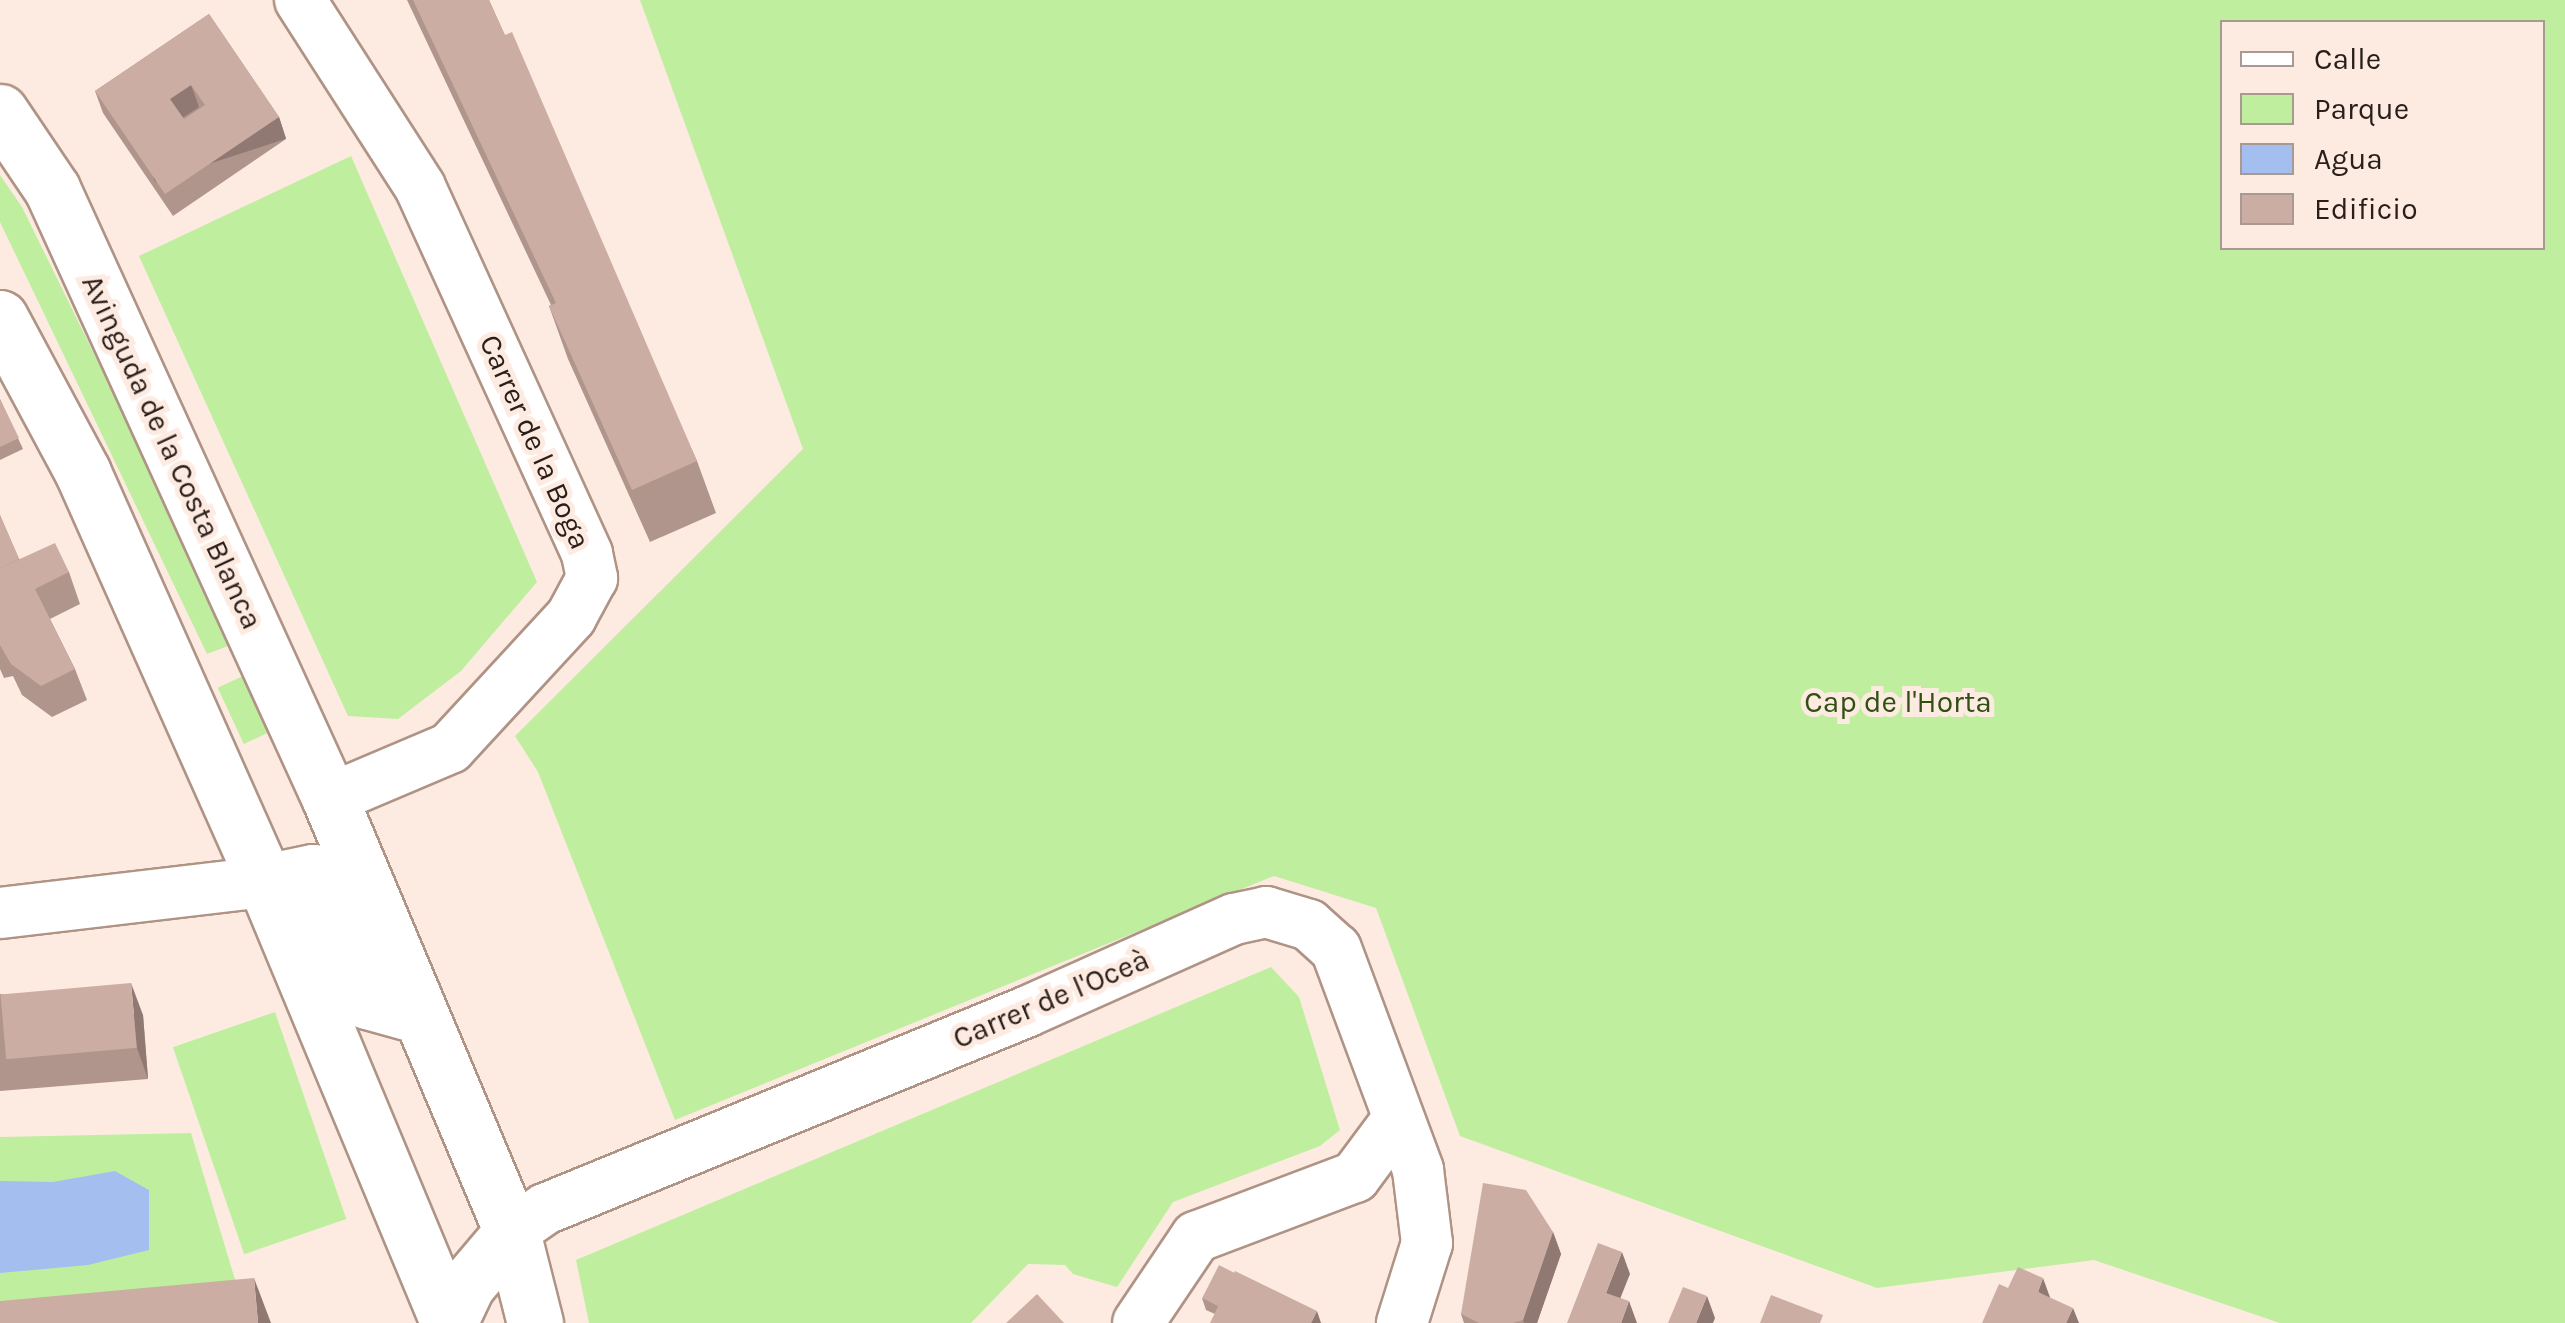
<!DOCTYPE html>
<html>
<head>
<meta charset="utf-8">
<style>
  body { margin:0 }
  #map { position:relative; width:2565px; height:1323px; overflow:hidden; background:#fdebe2; font-family:Karla,sans-serif }
  div>[style] { position:absolute }
  [style*='--x'] { left:calc(var(--x)*1px); top:calc(var(--y)*1px); width:calc(var(--w)*1px); rotate:calc(var(--a)*1deg) }
  .green>* { inset:0; background:#bfee9f; transform-origin:0 0 }
  .water>* { inset:0; background:#a4bef0 }
  .roads { filter:drop-shadow(2px 0 #af9385) drop-shadow(-2px 0 #af9385) drop-shadow(0 2px #af9385) drop-shadow(0 -2px #af9385) }
  .street>* { height:50px; margin:-25px; padding:0 25px; transform-origin:25px; border-radius:25px; background:#fff }
  .secondary>* { height:55px; margin:-27.5px; padding:0 27.5px; transform-origin:27.5px; border-radius:27.5px; background:#fff }
  .wall>* { inset:0; background:#af958c }
  .shaded-wall>* { inset:0; background:#8f7972; transform-origin:0 0 }
  .building>* { inset:0; background:#ccada3; transform-origin:0 0 }
  span { translate:-50% -50%; white-space:nowrap; text-align:center; line-height:1.15; -webkit-text-stroke:10px #fdebe2; paint-order:stroke }
  .street-label { font-size:30px; color:#291e19 }
  .park-label { font-size:30px; color:#305013 }
  .legend { position:absolute; left:2220px; top:20px; width:325px; height:230px; box-sizing:border-box; background:#fdebe2; border:2px solid #a89992; margin:0; padding:12px 18px; list-style:none; font-size:30px; color:#291e19 }
  .legend li { display:flex; align-items:center; gap:20px; height:50px }
  .legend b { width:50px; border:2px solid #a89992 }
</style>
</head>
<body>
<div id="map">
  <div class="green">
    <i style="clip-path:polygon(evenodd,640px 0,2565px 0,2565px 1323px,2280px 1323px,2094px 1260px,1877px 1288px,1460px 1136px,1376px 908px,1274px 876px,675px 1120px,538px 772px,515px 736px,803px 449px,640px 0,2222px 22px,2542px 22px,2542px 248px,2222px 248px,2222px 22px)"></i>
    <i style="clip-path:polygon(351px 156px,537px 582px,461px 671px,398px 719px,348px 716px,139px 256px)"></i>
    <i style="clip-path:polygon(0 175px,22px 207px,236px 643px,207px 654px,0 222px)"></i>
    <i style="left:243px;top:676px;width:62px;height:28px;rotate:65deg"></i>
    <i style="clip-path:polygon(1271px 967px,1299px 997px,1340px 1130px,1320px 1146px,1173px 1202px,1117px 1287px,1073px 1274px,1065px 1265px,1028px 1264px,971px 1323px,589px 1323px,576px 1260px)"></i>
    <i style="left:275px;top:1012px;width:219px;height:108px;rotate:71deg"></i>
    <i style="clip-path:polygon(191px 1133px,236px 1283px,0 1309px,0 1137px)"></i>
  </div>
  <div class="water">
    <i style="clip-path:polygon(115px 1171px,149px 1190px,149px 1250px,88px 1265px,0 1273px,0 1181px,53px 1182px)"></i>
  </div>
  <div class="roads">
    <div class="street">
      <i style="--x:300;--y:0;--w:222;--a:57.3"></i>
      <i style="--x:420;--y:187;--w:403;--a:65.5"></i>
      <i style="--x:587;--y:554;--w:25;--a:78"></i>
      <i style="--x:592;--y:578;--w:44;--a:118.3"></i>
      <i style="--x:571;--y:617;--w:178;--a:132.7"></i>
      <i style="--x:450;--y:748;--w:130;--a:157"></i>
      <i style="--x:0;--y:913;--w:267;--a:-6.7"></i>
      <i style="--x:512;--y:1232;--w:40;--a:-34.9"></i>
      <i style="--x:545;--y:1209;--w:520;--a:-22.27"></i>
      <i style="--x:1026;--y:1012;--w:228;--a:-24.1"></i>
      <i style="--x:1234;--y:919;--w:33;--a:-12"></i>
      <i style="--x:1266;--y:912;--w:45;--a:16.8"></i>
      <i style="--x:1309;--y:925;--w:36;--a:42"></i>
      <i style="--x:1336;--y:949;--w:236;--a:69.6"></i>
      <i style="--x:1418;--y:1170;--w:74;--a:83"></i>
      <i style="--x:1427;--y:1243;--w:84;--a:107.4"></i>
      <i style="--x:1138;--y:1323;--w:104;--a:-56"></i>
      <i style="--x:1196;--y:1237;--w:170;--a:-20.7"></i>
      <i style="--x:1355;--y:1177;--w:72;--a:-53.4"></i>
    </div>
    <div class="secondary">
      <i style="--x:0;--y:112;--w:93;--a:56"></i>
      <i style="--x:52;--y:189;--w:670;--a:65.5"></i>
      <i style="--x:330;--y:799;--w:470;--a:67.2"></i>
      <i style="--x:512;--y:1232;--w:94;--a:75.8"></i>
      <i style="--x:0;--y:318;--w:176;--a:61.8"></i>
      <i style="--x:83;--y:473;--w:448;--a:66"></i>
      <i style="--x:265;--y:882;--w:478;--a:67.4"></i>
      <i style="--x:265;--y:882;--w:49;--a:-11.8"></i>
      <i style="--x:313;--y:872;--w:140;--a:67.3"></i>
      <i style="--x:367;--y:1001;--w:56;--a:15.5"></i>
      <i style="--x:449;--y:1323;--w:42;--a:-64.7"></i>
      <i style="--x:467;--y:1285;--w:70;--a:-49.7"></i>
    </div>
  </div>
  <div class="wall">
    <i style="clip-path:polygon(407px 0,489px 0,697px 461px,716px 513px,650px 542px,568px 359px,549px 306px,551px 305px)"></i>
    <i style="clip-path:polygon(209px 14px,279px 117px,286px 139px,173px 216px,103px 113px,95px 91px)"></i>
    <i style="clip-path:polygon(0 399px,23px 449px,0 460px)"></i>
    <i style="clip-path:polygon(0 515px,19px 559px,69px 572px,80px 604px,50px 619px,75px 669px,87px 700px,52px 717px,22px 695px,13px 676px,4px 678px,0 669px)"></i>
    <i style="clip-path:polygon(0 994px,143px 1015px,148px 1079px,0 1091px)"></i>
    <i style="clip-path:polygon(1553px 1232px,1561px 1254px,1537px 1323px,1464px 1323px,1461px 1314px)"></i>
    <i style="clip-path:polygon(1202px 1298px,1321px 1323px,1215px 1314px,1206px 1310px)"></i>
  </div>
  <div class="shaded-wall">
    <i style="clip-path:polygon(191px 85px,199px 107px,178px 121px,170px 99px)"></i>
    <i style="left:279px;top:117px;width:23px;height:138px;rotate:72deg"></i>
    <i style="clip-path:polygon(131px 983px,143px 1015px,148px 1079px,137px 1048px)"></i>
    <i style="clip-path:polygon(1553px 1232px,1561px 1254px,1537px 1323px,1524px 1323px,1523px 1320px)"></i>
    <i style="clip-path:polygon(1622px 1252px,1630px 1274px,1614px 1314px,1606px 1293px)"></i>
    <i style="clip-path:polygon(254px 1278px,271px 1323px,258px 1323px)"></i>
    <i style="clip-path:polygon(2043px 1278px,2051px 1300px,2038px 1292px)"></i>
    <i style="clip-path:polygon(1707px 1296px,1715px 1318px,1713px 1323px,1696px 1323px)"></i>
    <i style="clip-path:polygon(1629px 1301px,1637px 1323px,1621px 1323px)"></i>
    <i style="clip-path:polygon(2073px 1308px,2079px 1323px,2066px 1323px)"></i>
    <i style="clip-path:polygon(1317px 1311px,1321px 1323px,1311px 1323px)"></i>
  </div>
  <div class="building">
    <i style="clip-path:polygon(413px 0,489px 0,505px 35px,512px 32px,697px 461px,632px 490px,549px 306px,556px 303px)"></i>
    <i style="clip-path:polygon(evenodd,209px 14px,279px 117px,165px 194px,95px 91px,209px 14px,191px 85px,205px 105px,184px 119px,170px 99px,191px 85px)"></i>
    <i style="clip-path:polygon(0 399px,19px 438px,0 447px)"></i>
    <i style="clip-path:polygon(0 515px,19px 559px,0 568px)"></i>
    <i style="clip-path:polygon(55px 543px,69px 572px,35px 589px,75px 669px,41px 686px,11px 664px,0 645px,0 568px)"></i>
    <i style="left:131px;top:983px;width:65px;height:131px;rotate:85deg"></i>
    <i style="clip-path:polygon(1483px 1183px,1526px 1190px,1553px 1232px,1523px 1320px,1513px 1323px,1479px 1323px,1461px 1314px)"></i>
    <i style="clip-path:polygon(1598px 1243px,1622px 1252px,1606px 1293px,1629px 1301px,1621px 1323px,1567px 1323px)"></i>
    <i style="left:1219px;top:1265px;width:18px;height:37px;rotate:27deg"></i>
    <i style="clip-path:polygon(2018px 1267px,2043px 1278px,2038px 1292px,2073px 1308px,2066px 1323px,1982px 1323px,1999px 1284px,2008px 1288px)"></i>
    <i style="clip-path:polygon(1235px 1271px,1317px 1311px,1311px 1323px,1210px 1323px)"></i>
    <i style="clip-path:polygon(254px 1278px,258px 1323px,0 1323px,0 1301px)"></i>
    <i style="clip-path:polygon(1683px 1287px,1707px 1296px,1696px 1323px,1668px 1323px)"></i>
    <i style="clip-path:polygon(1037px 1294px,1064px 1323px,1006px 1323px)"></i>
    <i style="clip-path:polygon(1771px 1295px,1823px 1315px,1820px 1323px,1760px 1323px)"></i>
  </div>
  <div class="street-label">
    <span style="left:535px;top:442px;rotate:66deg">Carrer de la Boga</span>
    <span style="left:172px;top:452px;rotate:65deg">Avinguda de la Costa Blanca</span>
    <span style="left:1051px;top:999px;rotate:-23deg">Carrer de l'Oceà</span>
  </div>
  <div class="park-label">
    <span style="left:1898px;top:702px">Cap de l'Horta</span>
  </div>
  <ul class="legend">
  <li><b style="height:12px;background:#fff"></b>Calle</li>
  <li><b style="height:28px;background:#bfee9f"></b>Parque</li>
  <li><b style="height:28px;background:#a4bef0"></b>Agua</li>
  <li><b style="height:28px;background:#ccada3"></b>Edificio</li>
  </ul>
</div>
</body>
</html>
